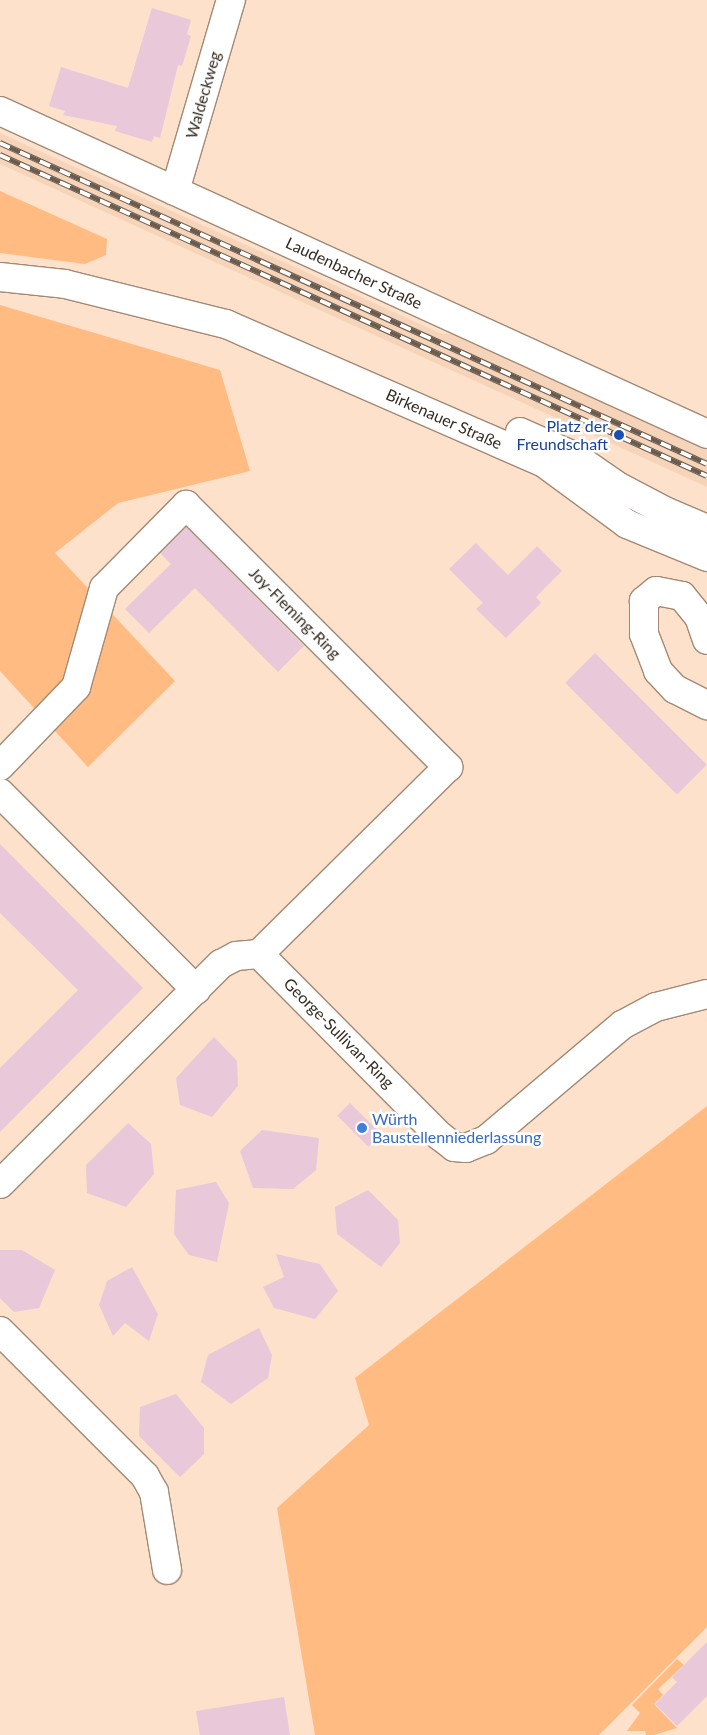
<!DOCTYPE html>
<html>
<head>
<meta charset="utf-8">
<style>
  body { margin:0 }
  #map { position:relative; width:707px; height:1735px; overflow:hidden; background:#fde1cb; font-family:Lato,sans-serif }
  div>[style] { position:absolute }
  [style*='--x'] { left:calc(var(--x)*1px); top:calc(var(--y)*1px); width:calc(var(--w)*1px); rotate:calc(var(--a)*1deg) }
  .built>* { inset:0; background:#f5d4b9 }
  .green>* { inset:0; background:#ffbb81 }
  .building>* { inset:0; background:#e8c8d9; transform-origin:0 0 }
  .roads { filter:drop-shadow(1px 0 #a38975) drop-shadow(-1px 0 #a38975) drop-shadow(0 1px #a38975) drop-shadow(0 -1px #a38975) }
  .minor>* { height:28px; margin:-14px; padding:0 14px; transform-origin:14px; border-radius:14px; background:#fff }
  .rail>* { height:5.5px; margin-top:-2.75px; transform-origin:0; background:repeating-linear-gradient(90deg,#fff 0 11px,#695b4e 0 22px); box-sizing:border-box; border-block:1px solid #695b4e }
  .dots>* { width:14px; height:14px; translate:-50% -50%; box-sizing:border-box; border:2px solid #fff; border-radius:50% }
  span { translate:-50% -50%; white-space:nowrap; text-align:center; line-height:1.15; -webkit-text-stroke:5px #fff; paint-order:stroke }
  .street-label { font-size:16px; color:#352b22 }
  .transit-label { font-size:16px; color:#164399 }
  .right { translate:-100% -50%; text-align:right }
  .shop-label { font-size:16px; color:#366cbe }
  .left { translate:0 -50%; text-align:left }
</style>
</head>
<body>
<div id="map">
  <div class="built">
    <i style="clip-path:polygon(0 133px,442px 334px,453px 334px,707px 444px,707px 487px,0 164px)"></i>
  </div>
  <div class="green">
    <i style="clip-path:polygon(0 191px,107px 239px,106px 255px,85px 264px,0 253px)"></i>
    <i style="clip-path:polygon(0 305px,220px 370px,250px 471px,118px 503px,55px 553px,175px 681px,88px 767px,0 671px)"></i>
    <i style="clip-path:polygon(707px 1106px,707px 1627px,599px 1735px,315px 1735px,277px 1508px,369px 1425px,355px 1378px)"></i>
    <i style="clip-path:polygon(677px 1659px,684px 1665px,658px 1689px,663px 1695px,654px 1704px,677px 1728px,654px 1735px,646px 1735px,645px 1731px,627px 1731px,640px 1713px,632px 1705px)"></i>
  </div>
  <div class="building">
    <i style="clip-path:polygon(152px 8px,191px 20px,187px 34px,191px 36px,182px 66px,178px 65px,160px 138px,154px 136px,152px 142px,115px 131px,117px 126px,63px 115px,65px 111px,49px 106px,61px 67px,128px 88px)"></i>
    <i style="clip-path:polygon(186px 527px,304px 646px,278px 672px,195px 588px,149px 633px,125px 609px,171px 564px,160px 553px)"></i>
    <i style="clip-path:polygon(476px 543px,508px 575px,537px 546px,562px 571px,536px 597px,541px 603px,506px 638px,476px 609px,483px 603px,449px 569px)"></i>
    <i style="left:595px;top:653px;width:158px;height:42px;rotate:45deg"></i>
    <i style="clip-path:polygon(0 844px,143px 988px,0 1132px,0 1068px,78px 990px,0 913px)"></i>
    <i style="clip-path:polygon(214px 1037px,237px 1061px,238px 1086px,212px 1117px,180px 1105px,176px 1078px)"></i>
    <i style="left:350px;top:1103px;width:44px;height:18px;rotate:45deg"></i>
    <i style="clip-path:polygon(128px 1123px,151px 1144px,154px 1174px,126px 1207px,87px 1193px,86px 1165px)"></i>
    <i style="clip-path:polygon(262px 1130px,319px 1138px,316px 1170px,293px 1189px,253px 1188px,240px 1151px)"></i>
    <i style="clip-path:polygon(216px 1182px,229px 1203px,217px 1262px,189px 1255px,174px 1234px,176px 1190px)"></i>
    <i style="clip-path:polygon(368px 1190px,398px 1220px,400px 1243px,381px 1267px,337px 1234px,335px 1207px)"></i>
    <i style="clip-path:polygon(0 1250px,22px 1250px,55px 1270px,39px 1308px,14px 1312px,0 1298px)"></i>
    <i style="clip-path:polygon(276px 1254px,320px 1264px,338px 1291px,315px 1319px,274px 1308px,263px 1287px,284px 1277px)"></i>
    <i style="clip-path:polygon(132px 1267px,158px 1314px,149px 1341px,125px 1323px,113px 1336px,99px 1305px,107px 1281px)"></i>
    <i style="clip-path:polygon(259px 1328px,272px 1355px,268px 1378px,231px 1404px,201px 1382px,208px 1355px)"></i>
    <i style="clip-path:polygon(176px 1394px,204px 1428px,204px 1454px,180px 1477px,139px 1436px,140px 1407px)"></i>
    <i style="clip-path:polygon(707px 1642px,707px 1696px,677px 1726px,655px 1704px,677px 1682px,672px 1677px)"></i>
    <i style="clip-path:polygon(284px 1697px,290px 1735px,200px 1735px,196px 1711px)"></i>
  </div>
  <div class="roads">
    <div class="minor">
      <i style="--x:0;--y:111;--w:777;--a:24.55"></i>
      <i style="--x:175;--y:191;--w:199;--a:-73.7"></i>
      <i style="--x:0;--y:277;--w:65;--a:6.1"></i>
      <i style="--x:65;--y:284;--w:166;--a:14"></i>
      <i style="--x:226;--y:324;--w:347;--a:23.6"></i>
      <i style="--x:544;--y:463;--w:103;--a:36.3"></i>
      <i style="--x:627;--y:524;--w:87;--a:22.4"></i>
      <i style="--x:520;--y:432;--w:59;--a:24"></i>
      <i style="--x:574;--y:456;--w:55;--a:34.6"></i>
      <i style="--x:619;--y:487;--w:52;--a:27.6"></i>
      <i style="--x:665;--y:511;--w:46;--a:23.2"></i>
      <i style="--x:707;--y:640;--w:24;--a:-109"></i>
      <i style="--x:699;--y:617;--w:27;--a:-129"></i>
      <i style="--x:682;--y:596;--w:26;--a:-169"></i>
      <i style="--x:656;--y:591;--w:16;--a:140"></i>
      <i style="--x:644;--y:601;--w:33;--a:90"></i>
      <i style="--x:644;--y:634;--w:40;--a:69"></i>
      <i style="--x:658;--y:671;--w:25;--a:47"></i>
      <i style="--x:675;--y:689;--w:36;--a:27"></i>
      <i style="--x:0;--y:766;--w:110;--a:-46.1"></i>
      <i style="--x:76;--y:687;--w:103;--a:-74.2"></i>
      <i style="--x:104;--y:588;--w:117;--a:-45.3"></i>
      <i style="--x:186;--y:505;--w:371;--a:45"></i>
      <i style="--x:448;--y:767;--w:266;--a:135.3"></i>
      <i style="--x:0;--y:793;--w:278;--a:45.1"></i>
      <i style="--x:0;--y:1184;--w:312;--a:-44.9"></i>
      <i style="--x:221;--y:964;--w:17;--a:-28"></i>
      <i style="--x:236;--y:956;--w:23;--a:-5"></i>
      <i style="--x:259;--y:954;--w:257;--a:45.2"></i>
      <i style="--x:440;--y:1136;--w:18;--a:38"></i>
      <i style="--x:454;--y:1147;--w:12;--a:5"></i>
      <i style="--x:466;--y:1148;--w:22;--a:-22"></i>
      <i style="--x:486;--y:1140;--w:178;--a:-40.2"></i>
      <i style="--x:622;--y:1025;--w:38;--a:-28"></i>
      <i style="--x:656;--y:1007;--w:53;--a:-14.3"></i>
      <i style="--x:0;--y:1331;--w:205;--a:45"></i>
      <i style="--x:145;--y:1476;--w:18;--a:61"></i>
      <i style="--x:154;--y:1492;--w:79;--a:80.5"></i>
    </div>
  </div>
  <div class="rail">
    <i style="--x:0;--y:143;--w:776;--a:24.42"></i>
    <i style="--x:0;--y:155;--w:776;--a:24.42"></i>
  </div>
  <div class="dots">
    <i style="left:619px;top:435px;background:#1a4fb4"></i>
    <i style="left:362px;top:1128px;background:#3f7fe0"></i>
  </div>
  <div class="street-label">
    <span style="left:203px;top:95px;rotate:-74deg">Waldeckweg</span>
    <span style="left:354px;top:273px;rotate:25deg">Laudenbacher Straße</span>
    <span style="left:444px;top:419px;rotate:24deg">Birkenauer Straße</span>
    <span style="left:295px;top:613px;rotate:45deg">Joy-Fleming-Ring</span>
    <span style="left:339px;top:1033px;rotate:45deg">George-Sullivan-Ring</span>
  </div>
  <div class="transit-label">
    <span class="right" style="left:608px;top:435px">Platz der<br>Freundschaft</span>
  </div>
  <div class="shop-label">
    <span class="left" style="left:372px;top:1128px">Würth<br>Baustellenniederlassung</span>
  </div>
</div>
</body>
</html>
